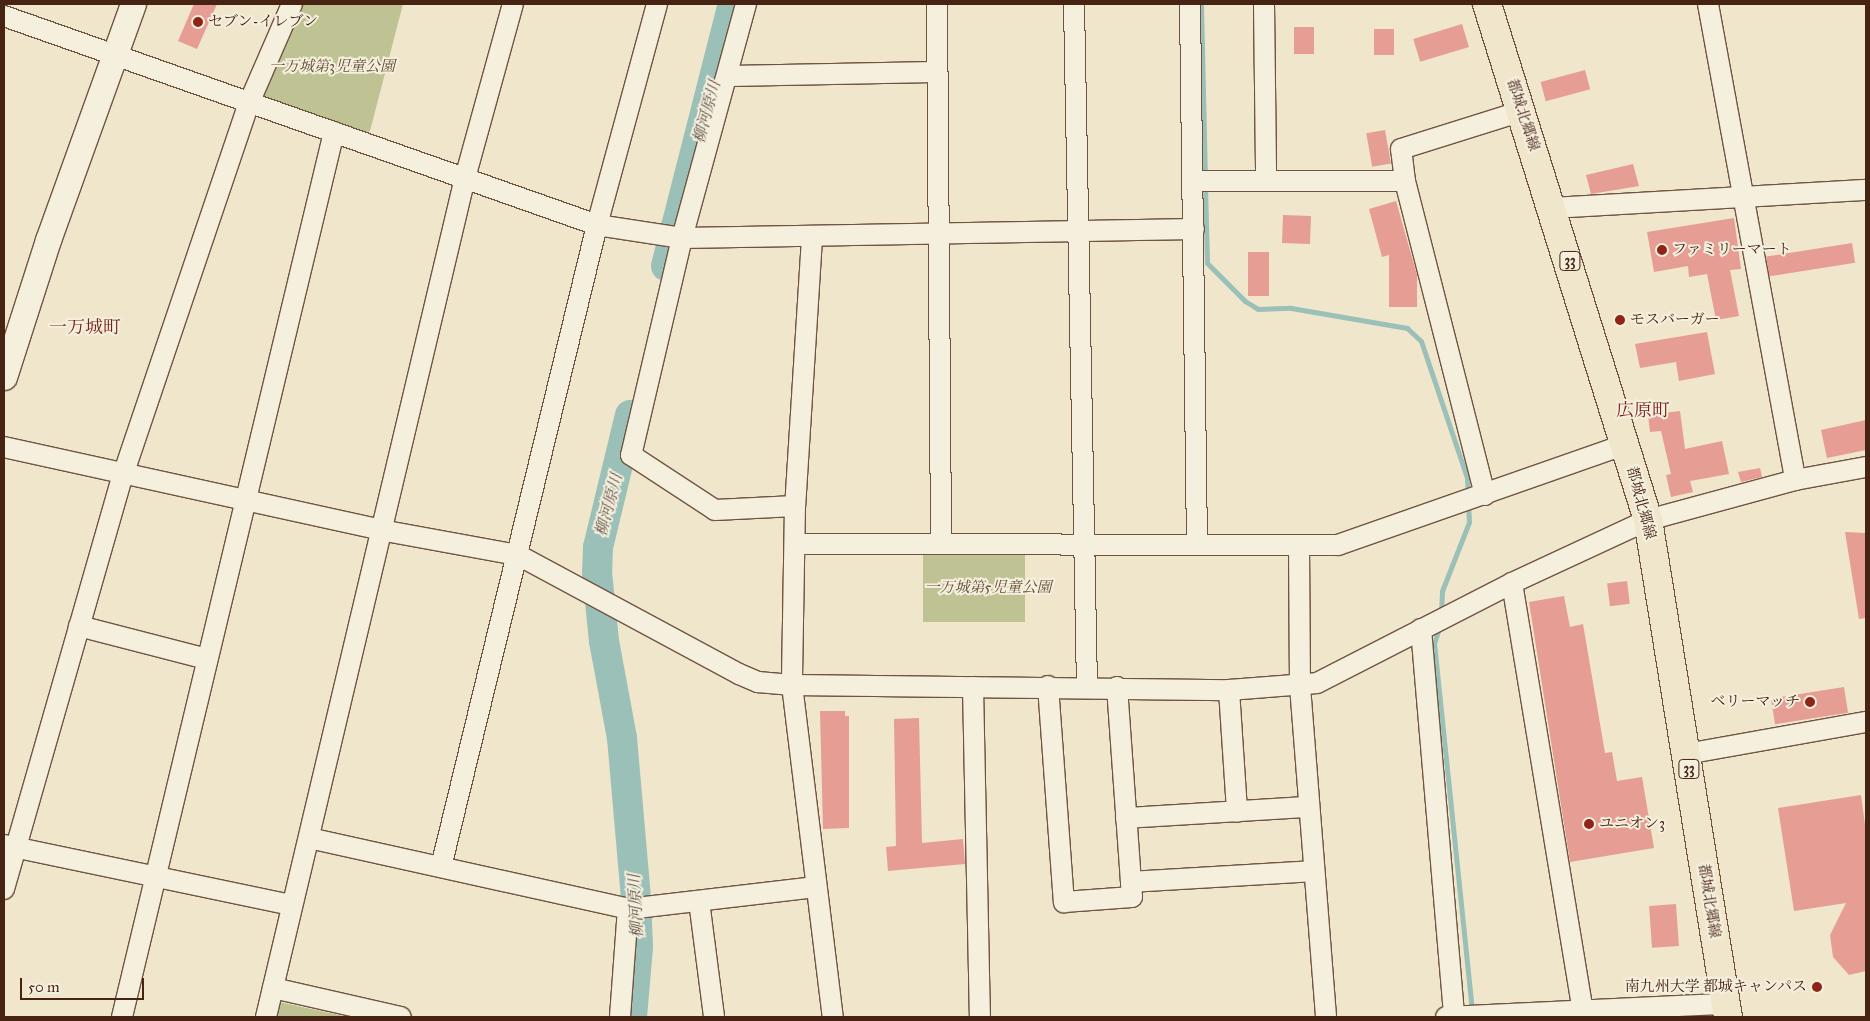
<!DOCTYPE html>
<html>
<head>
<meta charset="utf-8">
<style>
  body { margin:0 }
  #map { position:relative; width:1870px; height:1021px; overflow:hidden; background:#efe6cc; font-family:"IM FELL Great Primer","Noto Serif JP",serif }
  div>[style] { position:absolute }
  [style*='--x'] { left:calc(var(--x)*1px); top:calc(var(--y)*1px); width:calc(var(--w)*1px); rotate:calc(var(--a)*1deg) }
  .green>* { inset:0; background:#bfc393; transform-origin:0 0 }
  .stream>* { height:5px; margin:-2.5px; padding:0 2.5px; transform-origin:2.5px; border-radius:2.5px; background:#9ac0b8 }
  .river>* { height:30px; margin:-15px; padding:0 15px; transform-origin:15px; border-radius:15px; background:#9ac0b8 }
  .building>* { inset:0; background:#e69d94; transform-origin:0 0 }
  .roads { filter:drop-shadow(1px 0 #705441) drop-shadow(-1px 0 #705441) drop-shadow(0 1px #705441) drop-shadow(0 -1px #705441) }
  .minor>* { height:20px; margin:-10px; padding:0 10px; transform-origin:10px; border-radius:10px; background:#f5efde }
  .tertiary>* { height:25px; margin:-12.5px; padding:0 12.5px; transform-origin:12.5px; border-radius:12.5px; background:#f5efde }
  .primary>* { height:28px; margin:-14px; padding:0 14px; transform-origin:14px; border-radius:14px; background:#efe6cc }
  .dots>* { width:14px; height:14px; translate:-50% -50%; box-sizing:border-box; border:2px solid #f5efde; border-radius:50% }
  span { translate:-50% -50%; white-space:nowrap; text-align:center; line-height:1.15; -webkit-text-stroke:4px #f5efde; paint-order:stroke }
  .shield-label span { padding:1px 4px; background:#f5efde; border:1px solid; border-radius:4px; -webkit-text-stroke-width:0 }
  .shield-label { font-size:14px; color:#462313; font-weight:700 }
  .poi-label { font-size:15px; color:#462313 }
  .left { translate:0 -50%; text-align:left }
  .right { translate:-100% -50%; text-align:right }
  .park-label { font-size:15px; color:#644b33; font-style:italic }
  .street-label { font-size:15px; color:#462313 }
  .water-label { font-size:16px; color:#5f5245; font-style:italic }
  .quarter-label { font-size:18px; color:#7a1f14 }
  .frame { position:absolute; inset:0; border:5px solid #462313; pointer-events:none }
  .scale { position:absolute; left:20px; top:978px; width:124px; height:22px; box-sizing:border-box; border:2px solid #462313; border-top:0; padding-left:6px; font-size:15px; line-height:18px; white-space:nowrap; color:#462313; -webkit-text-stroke:4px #f5efde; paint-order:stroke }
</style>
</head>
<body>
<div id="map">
  <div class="green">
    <i style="clip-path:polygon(302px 4px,403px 4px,370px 131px,362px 133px,265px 101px,262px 93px)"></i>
    <i style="left:923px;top:550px;width:102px;height:72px"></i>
    <i style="clip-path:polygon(279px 1002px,348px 1017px,275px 1017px)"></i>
  </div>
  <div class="stream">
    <i style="--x:1201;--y:4;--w:174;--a:88.7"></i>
    <i style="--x:1205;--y:186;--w:77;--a:88.5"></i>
    <i style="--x:1207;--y:263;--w:54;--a:45"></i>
    <i style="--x:1245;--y:301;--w:15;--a:32"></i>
    <i style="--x:1258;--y:309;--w:33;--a:-2"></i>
    <i style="--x:1291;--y:308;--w:118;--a:9.8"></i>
    <i style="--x:1407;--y:328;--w:19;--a:43"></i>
    <i style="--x:1421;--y:341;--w:145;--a:71.4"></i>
    <i style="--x:1467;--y:478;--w:17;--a:87"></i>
    <i style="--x:1441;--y:612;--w:21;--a:-87"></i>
    <i style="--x:1442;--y:591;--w:74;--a:-68.6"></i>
    <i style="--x:1469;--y:522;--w:19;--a:-93"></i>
    <i style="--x:1439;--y:628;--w:16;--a:108"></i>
    <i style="--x:1434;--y:643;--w:371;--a:84.1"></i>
  </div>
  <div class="river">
    <i style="--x:666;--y:266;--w:270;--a:-75.7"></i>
    <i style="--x:630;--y:415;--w:136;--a:103.6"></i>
    <i style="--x:598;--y:547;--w:25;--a:92"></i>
    <i style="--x:597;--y:572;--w:69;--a:84.2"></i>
    <i style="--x:604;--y:641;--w:99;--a:79.5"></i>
    <i style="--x:622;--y:738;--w:162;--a:85"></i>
    <i style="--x:636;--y:899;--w:48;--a:87.6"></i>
    <i style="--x:638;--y:947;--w:70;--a:94.9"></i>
  </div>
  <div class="building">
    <i style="clip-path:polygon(194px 4px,217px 4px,197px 49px,178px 41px)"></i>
    <i style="left:1462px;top:24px;width:24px;height:51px;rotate:73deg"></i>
    <i style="left:1294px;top:27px;width:20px;height:27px"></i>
    <i style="left:1374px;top:29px;width:20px;height:26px"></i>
    <i style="left:1585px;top:70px;width:20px;height:46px;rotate:75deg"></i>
    <i style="left:1385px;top:130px;width:34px;height:19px;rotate:80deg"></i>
    <i style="clip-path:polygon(1633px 164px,1639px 186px,1591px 194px,1586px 175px)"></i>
    <i style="clip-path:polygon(1396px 201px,1417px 275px,1417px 307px,1389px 307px,1389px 255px,1382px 257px,1369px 209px)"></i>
    <i style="left:1283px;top:215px;width:28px;height:28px;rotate:2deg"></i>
    <i style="clip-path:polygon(1734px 218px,1741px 269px,1730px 270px,1739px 316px,1716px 320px,1707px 274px,1689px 277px,1688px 266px,1654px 272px,1647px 232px)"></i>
    <i style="left:1852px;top:243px;width:20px;height:87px;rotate:81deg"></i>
    <i style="left:1248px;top:252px;width:21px;height:44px"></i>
    <i style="clip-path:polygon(1707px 332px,1715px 374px,1679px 381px,1676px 362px,1640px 368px,1635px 344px)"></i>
    <i style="clip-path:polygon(1680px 411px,1685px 449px,1722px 441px,1729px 474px,1690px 481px,1693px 492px,1671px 497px,1666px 475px,1671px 474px,1661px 431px,1650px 432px,1648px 415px)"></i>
    <i style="clip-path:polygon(1866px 420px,1866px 450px,1827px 458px,1821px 430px)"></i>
    <i style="clip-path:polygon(1760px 468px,1762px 477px,1741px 482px,1738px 472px)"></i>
    <i style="clip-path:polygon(1845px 532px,1866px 533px,1866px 618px,1859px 619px)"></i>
    <i style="left:1627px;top:581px;width:23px;height:20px;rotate:83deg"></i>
    <i style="clip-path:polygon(1564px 596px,1570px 627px,1583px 624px,1605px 753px,1612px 752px,1617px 781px,1642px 777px,1654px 848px,1570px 862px,1529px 602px)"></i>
    <i style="left:1844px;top:687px;width:26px;height:74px;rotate:81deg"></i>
    <i style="clip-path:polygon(820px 711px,845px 711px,845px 716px,849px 716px,849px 828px,823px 829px)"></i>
    <i style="clip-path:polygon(919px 718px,922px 843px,963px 839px,965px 864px,888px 871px,886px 847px,896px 846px,894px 719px)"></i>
    <i style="clip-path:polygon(1861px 795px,1866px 832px,1866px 971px,1849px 975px,1833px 957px,1830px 935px,1846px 903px,1794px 911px,1778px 808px)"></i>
    <i style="left:1676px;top:904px;width:42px;height:27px;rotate:86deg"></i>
  </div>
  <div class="roads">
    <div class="minor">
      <i style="--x:746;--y:4;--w:243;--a:105.3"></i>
      <i style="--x:682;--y:238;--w:223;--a:103.2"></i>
      <i style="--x:631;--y:455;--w:100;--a:33.2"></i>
      <i style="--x:715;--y:510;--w:80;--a:-2.9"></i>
      <i style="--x:937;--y:4;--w:537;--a:89.57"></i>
      <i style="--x:1074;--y:4;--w:682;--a:88.91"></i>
      <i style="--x:1190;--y:4;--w:539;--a:89.26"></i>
      <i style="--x:1264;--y:4;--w:175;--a:89.3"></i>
      <i style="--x:1708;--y:4;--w:484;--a:79.6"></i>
      <i style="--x:4;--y:16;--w:629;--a:19.41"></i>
      <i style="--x:597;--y:225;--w:86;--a:8.7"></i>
      <i style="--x:682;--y:238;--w:512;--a:-1.01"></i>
      <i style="--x:727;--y:76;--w:210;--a:-1.1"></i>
      <i style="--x:1195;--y:181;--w:210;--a:0"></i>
      <i style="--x:1553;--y:208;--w:314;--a:-3.3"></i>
      <i style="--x:812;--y:238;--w:269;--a:93.6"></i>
      <i style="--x:795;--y:506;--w:179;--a:91"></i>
      <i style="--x:792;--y:685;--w:335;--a:83"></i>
      <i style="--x:4;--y:447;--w:385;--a:12.4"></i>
      <i style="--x:380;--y:530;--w:140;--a:10.3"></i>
      <i style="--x:518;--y:555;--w:251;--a:28.3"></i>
      <i style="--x:739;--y:674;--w:21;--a:23"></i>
      <i style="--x:758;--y:682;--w:34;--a:5"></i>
      <i style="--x:792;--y:685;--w:437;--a:0.7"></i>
      <i style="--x:1229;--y:690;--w:88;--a:-4.5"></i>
      <i style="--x:1317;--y:683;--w:219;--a:-27.1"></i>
      <i style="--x:1512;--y:583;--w:150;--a:-24.9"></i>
      <i style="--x:1648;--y:520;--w:152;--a:-15.2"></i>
      <i style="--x:1795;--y:480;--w:72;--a:-10.4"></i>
      <i style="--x:1485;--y:495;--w:324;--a:-104.3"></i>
      <i style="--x:1405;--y:181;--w:32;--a:-97"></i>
      <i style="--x:1401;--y:149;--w:127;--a:-17.4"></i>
      <i style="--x:795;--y:544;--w:543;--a:0.11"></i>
      <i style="--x:1338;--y:545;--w:305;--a:-19.3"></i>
      <i style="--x:1299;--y:545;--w:141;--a:89.6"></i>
      <i style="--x:1300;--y:686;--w:332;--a:85.5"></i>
      <i style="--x:1512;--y:583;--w:440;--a:80.6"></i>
      <i style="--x:79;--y:626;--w:132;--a:14.5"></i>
      <i style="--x:1421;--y:629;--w:389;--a:85.1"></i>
      <i style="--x:1048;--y:686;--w:217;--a:85.8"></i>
      <i style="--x:1064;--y:902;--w:68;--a:-4.2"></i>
      <i style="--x:1132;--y:897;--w:15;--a:-94"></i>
      <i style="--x:973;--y:687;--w:330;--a:88.8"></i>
      <i style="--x:1117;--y:687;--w:196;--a:85.9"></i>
      <i style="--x:1131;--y:882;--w:183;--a:-3.4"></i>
      <i style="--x:1229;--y:690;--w:122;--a:86.2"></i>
      <i style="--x:1686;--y:754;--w:183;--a:-10.1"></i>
      <i style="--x:1126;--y:818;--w:182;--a:-3.5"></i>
      <i style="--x:309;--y:838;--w:327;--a:12.5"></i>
      <i style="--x:628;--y:909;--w:189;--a:-6.7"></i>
      <i style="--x:4;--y:845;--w:292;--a:11.8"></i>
      <i style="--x:441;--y:867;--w:661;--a:-76.34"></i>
      <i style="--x:597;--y:225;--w:229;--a:-74.8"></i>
      <i style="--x:4;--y:889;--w:431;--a:-74"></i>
      <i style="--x:123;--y:475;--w:393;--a:-71.3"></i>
      <i style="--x:249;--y:103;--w:108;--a:-66.5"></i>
      <i style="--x:699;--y:901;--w:117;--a:82.6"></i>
      <i style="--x:273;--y:988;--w:131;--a:12.8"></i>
      <i style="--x:122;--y:1017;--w:910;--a:-76.53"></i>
      <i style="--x:266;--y:1017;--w:862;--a:-76.66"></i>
      <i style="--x:465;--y:178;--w:180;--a:-74.6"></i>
      <i style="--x:620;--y:1017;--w:108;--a:-85.8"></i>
      <i style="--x:1446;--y:1017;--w:280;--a:-2.7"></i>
    </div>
    <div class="tertiary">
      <i style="--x:4;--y:377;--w:144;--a:-72.2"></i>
      <i style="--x:48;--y:240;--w:251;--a:-70.2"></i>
    </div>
    <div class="primary">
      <i style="--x:1487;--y:4;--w:541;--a:72.67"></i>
      <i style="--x:1648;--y:520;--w:503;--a:80.86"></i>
    </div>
  </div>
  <div class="dots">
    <i style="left:198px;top:22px;background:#8f2418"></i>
    <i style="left:1662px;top:250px;background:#8f2418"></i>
    <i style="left:1620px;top:320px;background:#8f2418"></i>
    <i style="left:1810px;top:702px;background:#8f2418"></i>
    <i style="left:1589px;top:824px;background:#8f2418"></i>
    <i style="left:1817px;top:987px;background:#8f2418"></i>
  </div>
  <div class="shield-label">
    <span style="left:1570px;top:261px">33</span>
    <span style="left:1689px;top:769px">33</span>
  </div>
  <div class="poi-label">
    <span class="left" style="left:208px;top:22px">セブン-イレブン</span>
    <span class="left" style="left:1672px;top:250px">ファミリーマート</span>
    <span class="left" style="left:1630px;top:320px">モスバーガー</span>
    <span class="right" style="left:1800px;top:702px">ベリーマッチ</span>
    <span class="left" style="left:1599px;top:824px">ユニオン3</span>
    <span class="right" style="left:1807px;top:987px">南九州大学 都城キャンパス</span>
  </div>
  <div class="park-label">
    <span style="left:332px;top:67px">一万城第3児童公園</span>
    <span style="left:988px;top:588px">一万城第5児童公園</span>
  </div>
  <div class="street-label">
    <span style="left:1523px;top:115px;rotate:72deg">都城北郷線</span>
    <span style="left:1641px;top:503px;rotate:75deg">都城北郷線</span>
    <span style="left:1709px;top:901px;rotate:81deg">都城北郷線</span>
  </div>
  <div class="water-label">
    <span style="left:707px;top:112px;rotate:-75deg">柳河原川</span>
    <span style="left:609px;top:505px;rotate:-75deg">柳河原川</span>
    <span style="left:636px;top:906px;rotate:-93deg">柳河原川</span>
  </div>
  <div class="quarter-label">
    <span style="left:85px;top:327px">一万城町</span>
    <span style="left:1643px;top:410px">広原町</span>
  </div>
  <div class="frame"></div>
  <div class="scale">50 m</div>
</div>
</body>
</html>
